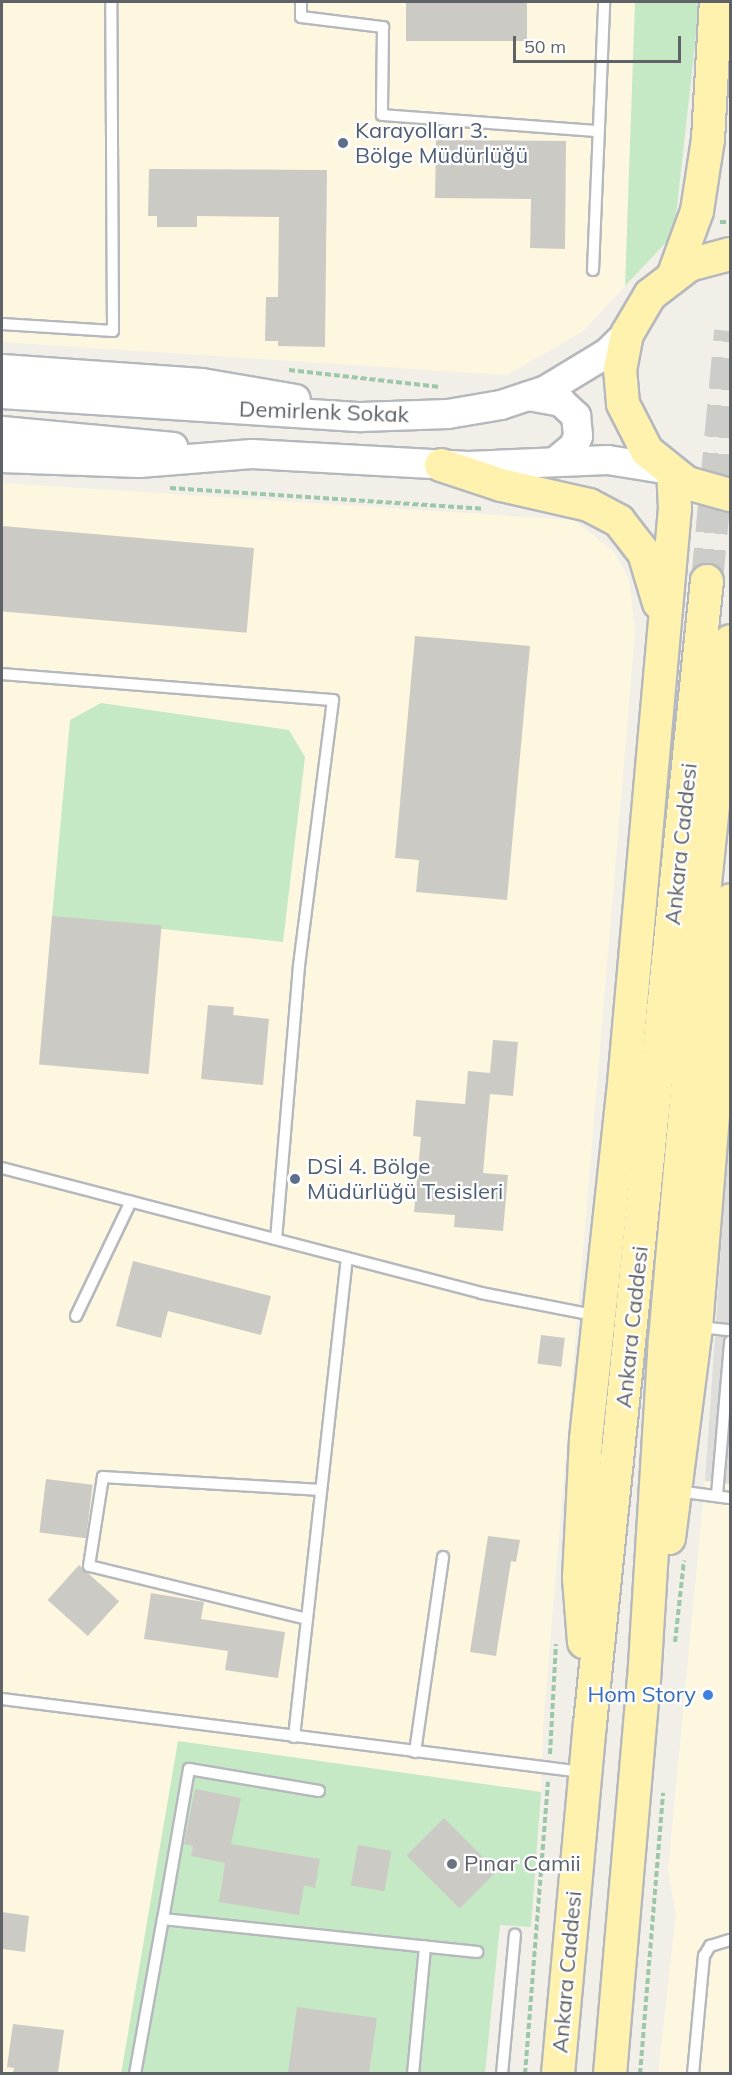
<!DOCTYPE html>
<html>
<head>
<meta charset="utf-8">
<style>
  body { margin:0 }
  #map { position:relative; width:732px; height:2075px; overflow:hidden; background:#f1efe8; font-family:Mulish,sans-serif }
  div>[style] { position:absolute }
  [style*='--x'] { left:calc(var(--x)*1px); top:calc(var(--y)*1px); width:calc(var(--w)*1px); rotate:calc(var(--a)*1deg) }
  .commercial>* { inset:0; background:#fef7e0 }
  .industrial>* { inset:0; background:#e0deda }
  .green>* { inset:0; background:#c5e8c5 }
  .building>* { inset:0; background:#cccac5; transform-origin:0 0 }
  .primary-tunnel>* { height:32px; margin-top:-16px; transform-origin:0; background:repeating-linear-gradient(90deg,#ccccc8 0 32px,transparent 0 48px) }
  .path>* { height:4px; margin-top:-2px; transform-origin:0; background:repeating-linear-gradient(90deg,#9cc7a9 0 6px,transparent 0 9px) }
  .roads { filter:drop-shadow(2px 0 #b5b8bc) drop-shadow(-2px 0 #b5b8bc) drop-shadow(0 2px #b5b8bc) drop-shadow(0 -2px #b5b8bc) }
  .lane>* { height:10px; margin:-5px; padding:0 5px; transform-origin:5px; border-radius:5px; background:#fff }
  .secondary>* { height:28px; margin:-14px; padding:0 14px; transform-origin:14px; border-radius:14px; background:#fff }
  .primary>* { height:32px; margin:-16px; padding:0 16px; transform-origin:16px; border-radius:16px; background:#fff2af }
  .dots>* { width:16px; height:16px; translate:-50% -50%; box-sizing:border-box; border:3px solid #fff; border-radius:50% }
  span { translate:-50% -50%; white-space:nowrap; text-align:center; line-height:1.15; -webkit-text-stroke:4.5px #fff; paint-order:stroke }
  .service-label { font-size:22px; color:#4e5e75 }
  .left { translate:0 -50%; text-align:left }
  .street-label { font-size:22px; color:#5f6368 }
  .shop-label { font-size:22px; color:#366cbe }
  .right { translate:-100% -50%; text-align:right }
  .worship-label { font-size:22px; color:#5b616d }
  .frame { position:absolute; inset:0; border:3px solid #5f6368; pointer-events:none }
  .scale { position:absolute; left:513px; top:36px; width:168px; height:27px; box-sizing:border-box; border:3px solid #5f6368; border-top:0; padding-left:8px; font-size:18px; line-height:21px; white-space:nowrap; color:#5f6368; -webkit-text-stroke:4px #fff; paint-order:stroke }
</style>
</head>
<body>
<div id="map">
  <div class="commercial">
    <i style="clip-path:polygon(2px 2px,698px 2px,674px 234px,583px 331px,507px 375px,2px 342px)"></i>
    <i style="clip-path:polygon(2px 483px,574px 520px,614px 552px,629px 579px,635px 631px,543px 1727px,541px 1792px,346px 1766px,485px 2073px,2px 2073px)"></i>
    <i style="clip-path:polygon(705px 1481px,730px 1484px,730px 2073px,658px 2074px,676px 1914px,668px 1871px)"></i>
  </div>
  <div class="industrial">
    <i style="clip-path:polygon(730px 1119px,730px 1484px,705px 1481px)"></i>
  </div>
  <div class="green">
    <i style="clip-path:polygon(635px 2px,698px 2px,697px 26px,674px 234px,625px 286px)"></i>
    <i style="clip-path:polygon(101px 703px,289px 730px,305px 757px,283px 942px,52px 917px,70px 720px)"></i>
    <i style="clip-path:polygon(178px 1741px,541px 1792px,531px 1927px,500px 1925px,485px 2073px,121px 2074px)"></i>
  </div>
  <div class="building">
    <i style="left:406px;top:2px;width:121px;height:39px"></i>
    <i style="clip-path:polygon(436px 140px,566px 141px,565px 249px,530px 248px,531px 199px,435px 198px)"></i>
    <i style="clip-path:polygon(149px 169px,327px 170px,325px 347px,278px 346px,278px 341px,265px 341px,266px 297px,278px 297px,279px 217px,197px 216px,197px 227px,157px 227px,157px 216px,148px 216px)"></i>
    <i style="left:2px;top:526px;width:253px;height:85px;rotate:5deg"></i>
    <i style="clip-path:polygon(415px 636px,530px 646px,507px 900px,416px 892px,419px 860px,395px 858px)"></i>
    <i style="left:52px;top:916px;width:110px;height:149px;rotate:5deg"></i>
    <i style="clip-path:polygon(208px 1005px,234px 1007px,233px 1015px,269px 1019px,263px 1085px,201px 1079px)"></i>
    <i style="clip-path:polygon(493px 1040px,518px 1042px,513px 1096px,490px 1094px,483px 1173px,508px 1175px,503px 1231px,454px 1227px,455px 1215px,414px 1212px,421px 1137px,413px 1136px,416px 1100px,465px 1104px,468px 1071px,490px 1073px)"></i>
    <i style="clip-path:polygon(133px 1261px,271px 1296px,261px 1335px,168px 1311px,161px 1338px,116px 1326px)"></i>
    <i style="left:541px;top:1335px;width:24px;height:29px;rotate:7deg"></i>
    <i style="left:46px;top:1479px;width:47px;height:54px;rotate:7deg"></i>
    <i style="clip-path:polygon(488px 1536px,520px 1540px,516px 1562px,511px 1561px,496px 1656px,470px 1652px)"></i>
    <i style="left:79px;top:1565px;width:54px;height:47px;rotate:42deg"></i>
    <i style="clip-path:polygon(151px 1593px,204px 1602px,201px 1619px,285px 1632px,278px 1678px,225px 1670px,228px 1651px,144px 1639px)"></i>
    <i style="clip-path:polygon(195px 1789px,241px 1798px,231px 1844px,320px 1859px,315px 1888px,304px 1885px,299px 1915px,219px 1902px,225px 1863px,191px 1856px,193px 1846px,184px 1844px)"></i>
    <i style="left:444px;top:1818px;width:75px;height:53px;rotate:45deg"></i>
    <i style="left:358px;top:1845px;width:34px;height:41px;rotate:10deg"></i>
    <i style="clip-path:polygon(2px 1912px,29px 1916px,25px 1952px,2px 1949px)"></i>
    <i style="clip-path:polygon(297px 2007px,377px 2018px,369px 2073px,288px 2073px)"></i>
    <i style="clip-path:polygon(13px 2024px,64px 2030px,58px 2073px,13px 2073px,14px 2068px,7px 2067px)"></i>
  </div>
  <div class="primary-tunnel">
    <i style="--x:707;--y:581;--w:251;--a:-84.7"></i>
  </div>
  <div class="path">
    <i style="--x:720;--y:222;--w:10;--a:0"></i>
    <i style="--x:289;--y:370;--w:152;--a:6.4"></i>
    <i style="--x:170;--y:488;--w:314;--a:3.8"></i>
    <i style="--x:675;--y:1642;--w:82;--a:-83.7"></i>
    <i style="--x:550;--y:1754;--w:110;--a:-86.9"></i>
    <i style="--x:525;--y:2074;--w:293;--a:-85.5"></i>
    <i style="--x:640;--y:2074;--w:282;--a:-85.3"></i>
  </div>
  <div class="roads">
    <div class="lane">
      <i style="--x:301;--y:2;--w:15;--a:90"></i>
      <i style="--x:301;--y:17;--w:83;--a:7"></i>
      <i style="--x:383;--y:27;--w:88;--a:90.7"></i>
      <i style="--x:382;--y:115;--w:216;--a:4.3"></i>
      <i style="--x:593;--y:270;--w:268;--a:-87.6"></i>
      <i style="--x:2;--y:324;--w:111;--a:3.6"></i>
      <i style="--x:113;--y:331;--w:329;--a:-90.3"></i>
      <i style="--x:2;--y:674;--w:332;--a:4.5"></i>
      <i style="--x:333;--y:700;--w:268;--a:97.3"></i>
      <i style="--x:299;--y:966;--w:274;--a:94.8"></i>
      <i style="--x:2;--y:1168;--w:495;--a:14.6"></i>
      <i style="--x:481;--y:1293;--w:119;--a:11.1"></i>
      <i style="--x:76;--y:1316;--w:127;--a:-64.4"></i>
      <i style="--x:699;--y:1327;--w:31;--a:6"></i>
      <i style="--x:677;--y:1491;--w:53;--a:7.5"></i>
      <i style="--x:717;--y:1495;--w:154;--a:-85.1"></i>
      <i style="--x:307;--y:1619;--w:224;--a:-166.3"></i>
      <i style="--x:89;--y:1566;--w:90;--a:-81.1"></i>
      <i style="--x:103;--y:1477;--w:218;--a:3.4"></i>
      <i style="--x:2;--y:1699;--w:585;--a:7.17"></i>
      <i style="--x:294;--y:1737;--w:482;--a:-83.7"></i>
      <i style="--x:415;--y:1752;--w:197;--a:-81.8"></i>
      <i style="--x:319;--y:1791;--w:132;--a:-170.4"></i>
      <i style="--x:189;--y:1769;--w:152;--a:99.8"></i>
      <i style="--x:163;--y:1919;--w:316;--a:6"></i>
      <i style="--x:135;--y:2074;--w:158;--a:-79.8"></i>
      <i style="--x:413;--y:2074;--w:128;--a:-84.6"></i>
      <i style="--x:502;--y:2074;--w:140;--a:-84.7"></i>
      <i style="--x:693;--y:2074;--w:119;--a:-84.7"></i>
      <i style="--x:704;--y:1956;--w:12;--a:-59"></i>
      <i style="--x:710;--y:1946;--w:21;--a:-17"></i>
    </div>
    <div class="secondary">
      <i style="--x:2;--y:369;--w:200;--a:4"></i>
      <i style="--x:202;--y:383;--w:95;--a:9.7"></i>
      <i style="--x:2;--y:394;--w:360;--a:3.7"></i>
      <i style="--x:361;--y:417;--w:87;--a:-2"></i>
      <i style="--x:448;--y:414;--w:54;--a:-9.6"></i>
      <i style="--x:501;--y:405;--w:47;--a:-18.4"></i>
      <i style="--x:546;--y:390;--w:71;--a:-31.2"></i>
      <i style="--x:607;--y:353;--w:28;--a:-44"></i>
      <i style="--x:528;--y:396;--w:34;--a:10"></i>
      <i style="--x:561;--y:402;--w:21;--a:43"></i>
      <i style="--x:576;--y:416;--w:20;--a:84"></i>
      <i style="--x:578;--y:436;--w:11;--a:112"></i>
      <i style="--x:574;--y:446;--w:23;--a:140"></i>
      <i style="--x:2;--y:431;--w:172;--a:5.3"></i>
      <i style="--x:2;--y:458;--w:137;--a:2.1"></i>
      <i style="--x:139;--y:463;--w:113;--a:-4.6"></i>
      <i style="--x:252;--y:454;--w:216;--a:3.2"></i>
      <i style="--x:468;--y:466;--w:140;--a:-2.5"></i>
      <i style="--x:608;--y:460;--w:58;--a:9"></i>
    </div>
    <div class="primary">
      <i style="--x:730;--y:254;--w:42;--a:165"></i>
      <i style="--x:689;--y:265;--w:49;--a:142.4"></i>
      <i style="--x:650;--y:295;--w:45;--a:120.5"></i>
      <i style="--x:627;--y:334;--w:36;--a:101"></i>
      <i style="--x:620;--y:369;--w:35;--a:85"></i>
      <i style="--x:623;--y:404;--w:53;--a:62.9"></i>
      <i style="--x:647;--y:451;--w:51;--a:38.7"></i>
      <i style="--x:687;--y:483;--w:45;--a:15.6"></i>
      <i style="--x:674;--y:274;--w:67;--a:-69.9"></i>
      <i style="--x:697;--y:211;--w:73;--a:-81.3"></i>
      <i style="--x:708;--y:139;--w:137;--a:-86.7"></i>
      <i style="--x:441;--y:465;--w:63;--a:18.4"></i>
      <i style="--x:501;--y:485;--w:90;--a:12.8"></i>
      <i style="--x:589;--y:505;--w:34;--a:28"></i>
      <i style="--x:619;--y:521;--w:41;--a:52"></i>
      <i style="--x:644;--y:553;--w:52;--a:73.3"></i>
      <i style="--x:669;--y:1538;--w:213;--a:-82.7"></i>
      <i style="--x:696;--y:1327;--w:428;--a:-85.4"></i>
      <i style="--x:584;--y:1642;--w:64;--a:-94.5"></i>
      <i style="--x:579;--y:1578;--w:139;--a:-87.1"></i>
      <i style="--x:586;--y:1439;--w:346;--a:-83.9"></i>
      <i style="--x:623;--y:1095;--w:589;--a:-84.94"></i>
      <i style="--x:675;--y:508;--w:34;--a:-93"></i>
      <i style="--x:558;--y:2074;--w:351;--a:-84.8"></i>
      <i style="--x:590;--y:1724;--w:1149;--a:-84.16"></i>
      <i style="--x:610;--y:2074;--w:394;--a:-85.1"></i>
      <i style="--x:644;--y:1681;--w:342;--a:-86.5"></i>
      <i style="--x:665;--y:1340;--w:439;--a:-85"></i>
      <i style="--x:703;--y:903;--w:263;--a:-84.1"></i>
    </div>
  </div>
  <div class="dots">
    <i style="left:343px;top:143px;background:#5c6f8a"></i>
    <i style="left:295px;top:1179px;background:#5c6f8a"></i>
    <i style="left:708px;top:1695px;background:#3f7fe0"></i>
    <i style="left:452px;top:1864px;background:#6b7280"></i>
  </div>
  <div class="service-label">
    <span class="left" style="left:355px;top:143px">Karayolları 3.<br>Bölge Müdürlüğü</span>
    <span class="left" style="left:307px;top:1179px">DSİ 4. Bölge<br>Müdürlüğü Tesisleri</span>
  </div>
  <div class="street-label">
    <span style="left:324px;top:412px;rotate:2deg">Demirlenk Sokak</span>
    <span style="left:681px;top:844px;rotate:-84deg">Ankara Caddesi</span>
    <span style="left:632px;top:1327px;rotate:-84deg">Ankara Caddesi</span>
    <span style="left:567px;top:1972px;rotate:-85deg">Ankara Caddesi</span>
  </div>
  <div class="shop-label">
    <span class="right" style="left:696px;top:1695px">Hom Story</span>
  </div>
  <div class="worship-label">
    <span class="left" style="left:464px;top:1864px">Pınar Camii</span>
  </div>
  <div class="frame"></div>
  <div class="scale">50 m</div>
</div>
</body>
</html>
